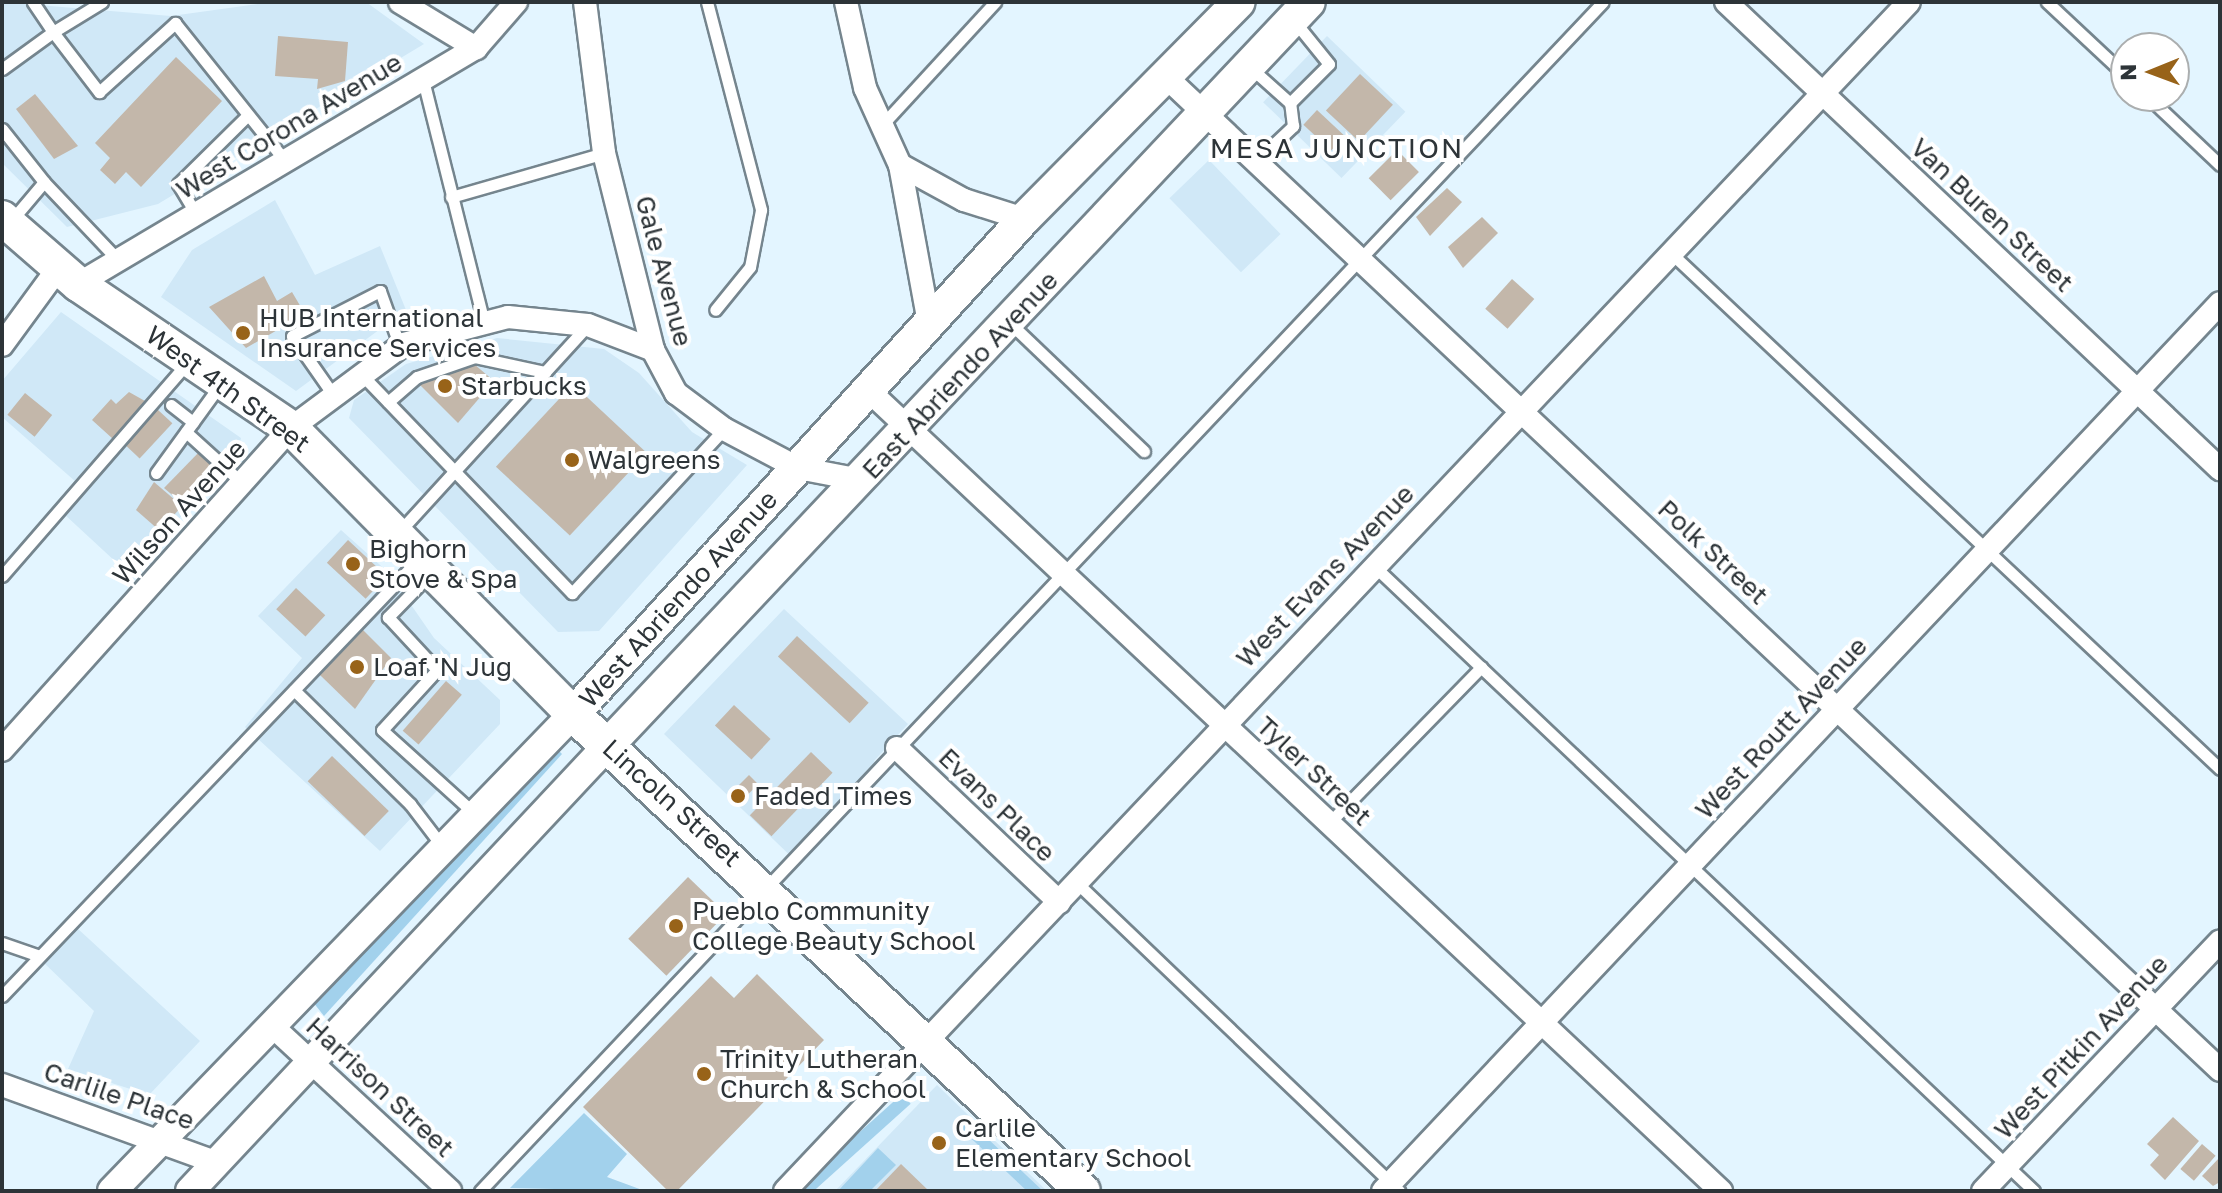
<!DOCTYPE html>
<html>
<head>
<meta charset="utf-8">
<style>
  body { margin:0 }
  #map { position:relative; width:2222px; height:1193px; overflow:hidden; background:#e3f5ff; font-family:"Golos Text",sans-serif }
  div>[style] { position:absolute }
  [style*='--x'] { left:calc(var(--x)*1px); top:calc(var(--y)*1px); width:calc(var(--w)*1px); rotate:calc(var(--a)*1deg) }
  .built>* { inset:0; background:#d0e8f7; transform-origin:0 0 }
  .green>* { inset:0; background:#a2d1ec; transform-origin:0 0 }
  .building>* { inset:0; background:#c3b7aa; transform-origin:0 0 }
  .roads { filter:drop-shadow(2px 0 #75858e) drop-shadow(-2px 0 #75858e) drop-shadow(0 2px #75858e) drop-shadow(0 -2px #75858e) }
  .service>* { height:11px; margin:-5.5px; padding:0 5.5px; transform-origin:5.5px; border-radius:5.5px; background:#fff }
  .minor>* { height:22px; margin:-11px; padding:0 11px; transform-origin:11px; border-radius:11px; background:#fff }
  .tertiary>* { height:28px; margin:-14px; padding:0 14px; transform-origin:14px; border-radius:14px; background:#fff }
  .secondary>* { height:32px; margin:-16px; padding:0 16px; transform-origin:16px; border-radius:16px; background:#fff }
  .primary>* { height:34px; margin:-17px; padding:0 17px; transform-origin:17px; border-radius:17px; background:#fff }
  .dots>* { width:22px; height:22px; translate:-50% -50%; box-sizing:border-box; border:4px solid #fff; border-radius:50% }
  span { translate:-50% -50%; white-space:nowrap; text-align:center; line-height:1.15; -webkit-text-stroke:8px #fff; paint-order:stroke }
  .street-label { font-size:26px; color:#2d3438 }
  .poi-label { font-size:26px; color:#2d3438 }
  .left { translate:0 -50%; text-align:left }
  .neighbourhood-label { font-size:28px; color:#2d3438; letter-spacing:2px }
  .frame { position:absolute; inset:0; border:4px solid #2d3438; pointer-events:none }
  .north { position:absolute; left:2110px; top:32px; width:80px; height:80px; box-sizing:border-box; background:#fff; border:2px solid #abaeaf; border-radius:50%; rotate:269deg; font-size:22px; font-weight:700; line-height:32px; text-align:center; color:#2d3438 }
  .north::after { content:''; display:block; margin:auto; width:28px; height:36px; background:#986319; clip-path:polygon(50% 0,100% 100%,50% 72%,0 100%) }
</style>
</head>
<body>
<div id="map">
  <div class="built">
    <i style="clip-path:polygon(2px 2px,171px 16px,273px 2px,366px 2px,424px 44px,158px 204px,67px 227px,2px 163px)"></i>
    <i style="left:1327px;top:36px;width:109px;height:92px;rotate:44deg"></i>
    <i style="left:1209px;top:160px;width:103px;height:55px;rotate:46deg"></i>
    <i style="clip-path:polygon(275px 200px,315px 275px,380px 246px,406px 310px,296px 391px,161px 297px,192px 250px)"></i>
    <i style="clip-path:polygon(61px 312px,241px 438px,238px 451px,130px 575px,64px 514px,84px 489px,2px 417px,2px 381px)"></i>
    <i style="clip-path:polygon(497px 338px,604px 349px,639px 373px,692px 432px,747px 465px,599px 631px,558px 632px,349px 418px,354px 400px,406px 364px)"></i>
    <i style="clip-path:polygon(341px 530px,389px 573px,434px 638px,500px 700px,500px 724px,380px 851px,245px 727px,302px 658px,258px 616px)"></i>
    <i style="clip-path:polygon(784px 609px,908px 724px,874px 761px,886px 773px,800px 865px,664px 734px)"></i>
    <i style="clip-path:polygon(77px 928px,200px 1041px,149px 1095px,68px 1069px,94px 1011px,43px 962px)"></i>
    <i style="clip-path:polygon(937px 1085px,1047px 1191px,835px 1191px)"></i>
  </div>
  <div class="green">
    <i style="clip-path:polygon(554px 746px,562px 754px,324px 1016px,313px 1002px)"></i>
    <i style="left:902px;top:1094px;width:13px;height:135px;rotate:48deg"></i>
    <i style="clip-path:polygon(584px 1113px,627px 1154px,607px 1177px,645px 1191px,510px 1188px)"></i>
    <i style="clip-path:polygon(967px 1119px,1043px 1191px,1027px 1191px,959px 1127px)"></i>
    <i style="clip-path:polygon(878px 1148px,896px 1165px,870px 1191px,838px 1191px)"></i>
  </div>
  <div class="building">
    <i style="clip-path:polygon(278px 36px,348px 42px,345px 81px,317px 89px,318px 79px,275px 76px)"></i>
    <i style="clip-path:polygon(176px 57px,222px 101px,141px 187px,126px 172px,115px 184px,100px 170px,110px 158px,95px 143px)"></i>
    <i style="left:1360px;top:74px;width:45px;height:50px;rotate:43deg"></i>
    <i style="clip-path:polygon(35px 94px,78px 146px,54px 159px,16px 109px)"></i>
    <i style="left:1317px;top:110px;width:38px;height:20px;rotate:43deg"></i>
    <i style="left:1397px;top:150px;width:31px;height:40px;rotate:45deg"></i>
    <i style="clip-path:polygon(1447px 188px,1462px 202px,1430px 236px,1416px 217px)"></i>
    <i style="clip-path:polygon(1482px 217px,1498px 233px,1463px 268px,1448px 247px)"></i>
    <i style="clip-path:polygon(264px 276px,277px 301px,292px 292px,305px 314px,246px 348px,209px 307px)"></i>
    <i style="left:1512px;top:279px;width:30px;height:40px;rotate:42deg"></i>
    <i style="clip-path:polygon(474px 364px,494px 381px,458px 423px,418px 383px)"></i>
    <i style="left:573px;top:384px;width:101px;height:113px;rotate:43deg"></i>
    <i style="clip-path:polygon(129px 392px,145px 401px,113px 439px,92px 420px,111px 399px,116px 404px)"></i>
    <i style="left:25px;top:393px;width:35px;height:28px;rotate:39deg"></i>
    <i style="left:157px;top:409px;width:21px;height:48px;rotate:43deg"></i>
    <i style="clip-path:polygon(201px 450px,215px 467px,183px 504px,164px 488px)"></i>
    <i style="clip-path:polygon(154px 482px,182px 506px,160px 531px,136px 510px)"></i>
    <i style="left:348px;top:540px;width:53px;height:31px;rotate:43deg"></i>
    <i style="left:296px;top:588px;width:40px;height:29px;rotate:43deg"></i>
    <i style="clip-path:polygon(363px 630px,391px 658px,355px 709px,320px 675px)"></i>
    <i style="left:797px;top:636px;width:98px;height:28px;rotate:43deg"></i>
    <i style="left:446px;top:681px;width:21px;height:66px;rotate:41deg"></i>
    <i style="left:734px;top:705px;width:50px;height:28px;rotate:43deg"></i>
    <i style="left:811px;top:752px;width:30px;height:88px;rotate:44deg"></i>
    <i style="left:332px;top:756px;width:79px;height:35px;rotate:44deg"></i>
    <i style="left:749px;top:775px;width:13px;height:29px;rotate:45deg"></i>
    <i style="left:688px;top:877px;width:53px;height:86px;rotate:44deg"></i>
    <i style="clip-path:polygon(757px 974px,824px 1040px,677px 1191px,668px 1191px,583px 1107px,711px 976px,734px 998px)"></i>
    <i style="clip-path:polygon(2173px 1117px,2199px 1141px,2165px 1180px,2150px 1165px,2159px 1155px,2147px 1144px)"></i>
    <i style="left:2202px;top:1144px;width:18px;height:33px;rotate:41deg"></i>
    <i style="clip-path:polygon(2220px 1157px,2220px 1182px,2213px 1186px,2202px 1176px)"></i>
    <i style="clip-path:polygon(901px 1164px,929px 1191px,875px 1191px)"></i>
  </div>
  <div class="roads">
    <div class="service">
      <i style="--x:102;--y:2;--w:57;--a:148.5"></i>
      <i style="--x:53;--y:32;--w:76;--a:52.5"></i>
      <i style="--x:99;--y:92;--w:103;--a:-42.2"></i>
      <i style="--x:175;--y:23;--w:176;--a:51.4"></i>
      <i style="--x:707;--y:2;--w:215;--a:75.4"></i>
      <i style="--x:761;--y:210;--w:58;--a:100.9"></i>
      <i style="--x:750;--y:267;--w:55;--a:129.1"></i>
      <i style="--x:2047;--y:2;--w:108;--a:43.1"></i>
      <i style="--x:2;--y:69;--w:63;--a:-36"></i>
      <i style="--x:53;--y:32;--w:36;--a:-124"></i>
      <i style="--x:1252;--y:69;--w:51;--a:41.8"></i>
      <i style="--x:423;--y:80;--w:251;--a:75.9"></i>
      <i style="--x:2147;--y:96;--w:100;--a:43.4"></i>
      <i style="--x:882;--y:125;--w:167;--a:-47.4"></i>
      <i style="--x:2;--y:129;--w:68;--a:51.6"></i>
      <i style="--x:1257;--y:160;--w:50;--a:-43.4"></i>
      <i style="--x:1293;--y:126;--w:23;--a:-97"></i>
      <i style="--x:1290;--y:103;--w:55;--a:-45"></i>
      <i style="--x:1329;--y:64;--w:54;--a:-129"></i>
      <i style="--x:451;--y:197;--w:159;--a:-16"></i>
      <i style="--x:196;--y:214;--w:35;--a:-121"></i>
      <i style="--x:178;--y:184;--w:98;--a:-44.6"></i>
      <i style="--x:11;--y:221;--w:51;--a:-49.8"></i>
      <i style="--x:44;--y:182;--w:108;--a:46.5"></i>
      <i style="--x:1672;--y:254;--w:752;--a:43.22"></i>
      <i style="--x:1011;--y:324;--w:184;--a:43.7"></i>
      <i style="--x:362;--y:375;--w:303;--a:46.1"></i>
      <i style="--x:572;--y:593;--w:224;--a:-47.2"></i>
      <i style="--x:334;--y:396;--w:73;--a:-125"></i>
      <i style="--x:292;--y:336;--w:99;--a:-27.1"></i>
      <i style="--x:380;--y:291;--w:59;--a:70.3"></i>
      <i style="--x:388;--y:402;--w:38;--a:-41"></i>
      <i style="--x:417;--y:377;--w:61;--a:-19"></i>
      <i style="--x:475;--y:357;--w:72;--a:12.1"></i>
      <i style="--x:171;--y:405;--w:28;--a:38"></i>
      <i style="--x:186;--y:432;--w:76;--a:42.3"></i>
      <i style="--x:156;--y:473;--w:109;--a:-54"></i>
      <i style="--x:398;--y:533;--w:282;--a:-47.6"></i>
      <i style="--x:1374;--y:566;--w:909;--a:43.44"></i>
      <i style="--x:431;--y:573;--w:62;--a:134.3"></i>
      <i style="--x:388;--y:617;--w:72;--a:47.2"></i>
      <i style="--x:437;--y:670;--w:81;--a:132.5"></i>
      <i style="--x:382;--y:730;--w:124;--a:42.1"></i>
      <i style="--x:2;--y:576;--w:284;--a:-49"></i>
      <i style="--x:294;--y:690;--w:163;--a:44.5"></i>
      <i style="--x:410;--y:804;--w:53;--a:52.7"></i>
      <i style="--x:1329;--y:823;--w:218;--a:-45.7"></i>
      <i style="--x:1077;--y:883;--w:446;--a:43.7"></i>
      <i style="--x:2;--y:943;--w:39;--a:19"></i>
      <i style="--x:2;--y:996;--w:600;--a:-46.35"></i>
      <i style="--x:480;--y:1191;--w:1635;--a:-46.64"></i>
    </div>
    <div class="minor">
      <i style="--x:400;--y:2;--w:89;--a:31.2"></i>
      <i style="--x:585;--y:2;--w:152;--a:82.8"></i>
      <i style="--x:604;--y:153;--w:203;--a:76"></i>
      <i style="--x:653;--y:350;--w:49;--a:61.9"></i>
      <i style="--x:676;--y:393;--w:60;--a:36.9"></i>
      <i style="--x:724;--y:429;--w:84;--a:27.8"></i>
      <i style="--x:798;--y:468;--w:64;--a:10.8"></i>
      <i style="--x:846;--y:2;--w:88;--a:77.5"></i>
      <i style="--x:865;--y:88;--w:85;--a:65.6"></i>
      <i style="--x:900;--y:165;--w:161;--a:79.6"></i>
      <i style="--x:1726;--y:2;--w:680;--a:43.39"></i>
      <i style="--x:1165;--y:76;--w:1450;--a:43.29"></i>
      <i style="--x:900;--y:165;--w:73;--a:28.7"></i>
      <i style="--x:964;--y:200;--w:63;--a:17.6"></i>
      <i style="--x:78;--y:284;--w:463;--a:-30.7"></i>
      <i style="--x:476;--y:48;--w:61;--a:-49"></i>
      <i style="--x:2;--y:345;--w:97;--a:-53.8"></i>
      <i style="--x:869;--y:391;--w:1169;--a:43.2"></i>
      <i style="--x:897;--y:748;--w:224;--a:43.5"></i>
      <i style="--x:2;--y:750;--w:433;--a:-48.1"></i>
      <i style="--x:291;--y:428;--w:141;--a:-36.6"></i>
      <i style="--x:404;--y:344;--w:107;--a:-14.6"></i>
      <i style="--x:508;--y:317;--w:80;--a:5.7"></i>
      <i style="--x:588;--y:325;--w:70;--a:21"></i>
      <i style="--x:271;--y:1025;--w:244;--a:42.8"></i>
      <i style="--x:2;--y:1085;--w:229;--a:19.9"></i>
      <i style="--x:785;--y:1191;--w:1636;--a:-46.61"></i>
      <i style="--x:1383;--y:1191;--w:1220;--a:-46.69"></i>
      <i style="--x:1983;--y:1191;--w:344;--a:-46.5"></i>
    </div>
    <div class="tertiary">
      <i style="--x:112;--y:1191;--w:663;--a:-45.98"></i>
      <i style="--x:190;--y:1191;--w:611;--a:-46.86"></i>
    </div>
    <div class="secondary">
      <i style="--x:573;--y:714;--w:670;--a:-47.66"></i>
      <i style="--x:1024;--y:219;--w:305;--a:-45.3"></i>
      <i style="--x:608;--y:745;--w:1021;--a:-46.67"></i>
    </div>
    <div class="primary">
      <i style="--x:2;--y:218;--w:101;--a:41"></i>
      <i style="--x:78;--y:284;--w:257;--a:34.1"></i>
      <i style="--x:291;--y:428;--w:402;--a:45.4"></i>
      <i style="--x:573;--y:714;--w:698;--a:43.09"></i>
    </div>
  </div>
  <div class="dots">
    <i style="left:243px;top:333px;background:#986319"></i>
    <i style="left:445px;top:386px;background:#986319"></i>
    <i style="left:572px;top:460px;background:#986319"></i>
    <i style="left:353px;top:564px;background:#986319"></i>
    <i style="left:357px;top:667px;background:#986319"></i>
    <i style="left:738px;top:796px;background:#986319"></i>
    <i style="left:676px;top:926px;background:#986319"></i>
    <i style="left:704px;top:1074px;background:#986319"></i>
    <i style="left:939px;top:1143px;background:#986319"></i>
  </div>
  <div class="street-label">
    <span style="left:289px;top:126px;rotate:-31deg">West Corona Avenue</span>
    <span style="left:1992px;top:215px;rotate:43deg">Van Buren Street</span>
    <span style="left:664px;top:271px;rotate:75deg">Gale Avenue</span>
    <span style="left:960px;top:375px;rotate:-47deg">East Abriendo Avenue</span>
    <span style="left:228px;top:389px;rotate:36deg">West 4th Street</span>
    <span style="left:179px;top:512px;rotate:-48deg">Wilson Avenue</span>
    <span style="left:1713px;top:552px;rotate:43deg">Polk Street</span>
    <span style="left:1325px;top:576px;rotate:-46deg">West Evans Avenue</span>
    <span style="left:678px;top:599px;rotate:-48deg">West Abriendo Avenue</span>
    <span style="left:1781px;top:728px;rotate:-47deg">West Routt Avenue</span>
    <span style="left:1314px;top:771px;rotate:43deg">Tyler Street</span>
    <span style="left:672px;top:803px;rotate:42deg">Lincoln Street</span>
    <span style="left:997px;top:805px;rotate:44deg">Evans Place</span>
    <span style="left:2081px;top:1047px;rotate:-47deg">West Pitkin Avenue</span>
    <span style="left:380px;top:1087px;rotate:43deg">Harrison Street</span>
    <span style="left:119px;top:1096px;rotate:19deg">Carlile Place</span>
  </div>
  <div class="poi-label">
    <span class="left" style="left:259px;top:333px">HUB International<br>Insurance Services</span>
    <span class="left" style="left:461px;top:386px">Starbucks</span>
    <span class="left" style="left:588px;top:460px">Walgreens</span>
    <span class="left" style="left:369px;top:564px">Bighorn<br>Stove &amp; Spa</span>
    <span class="left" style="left:373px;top:667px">Loaf 'N Jug</span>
    <span class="left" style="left:754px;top:796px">Faded Times</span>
    <span class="left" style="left:692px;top:926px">Pueblo Community<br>College Beauty School</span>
    <span class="left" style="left:720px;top:1074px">Trinity Lutheran<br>Church &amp; School</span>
    <span class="left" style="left:955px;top:1143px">Carlile<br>Elementary School</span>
  </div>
  <div class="neighbourhood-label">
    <span style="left:1337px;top:148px">MESA JUNCTION</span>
  </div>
  <div class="frame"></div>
  <div class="north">N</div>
</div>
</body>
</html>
